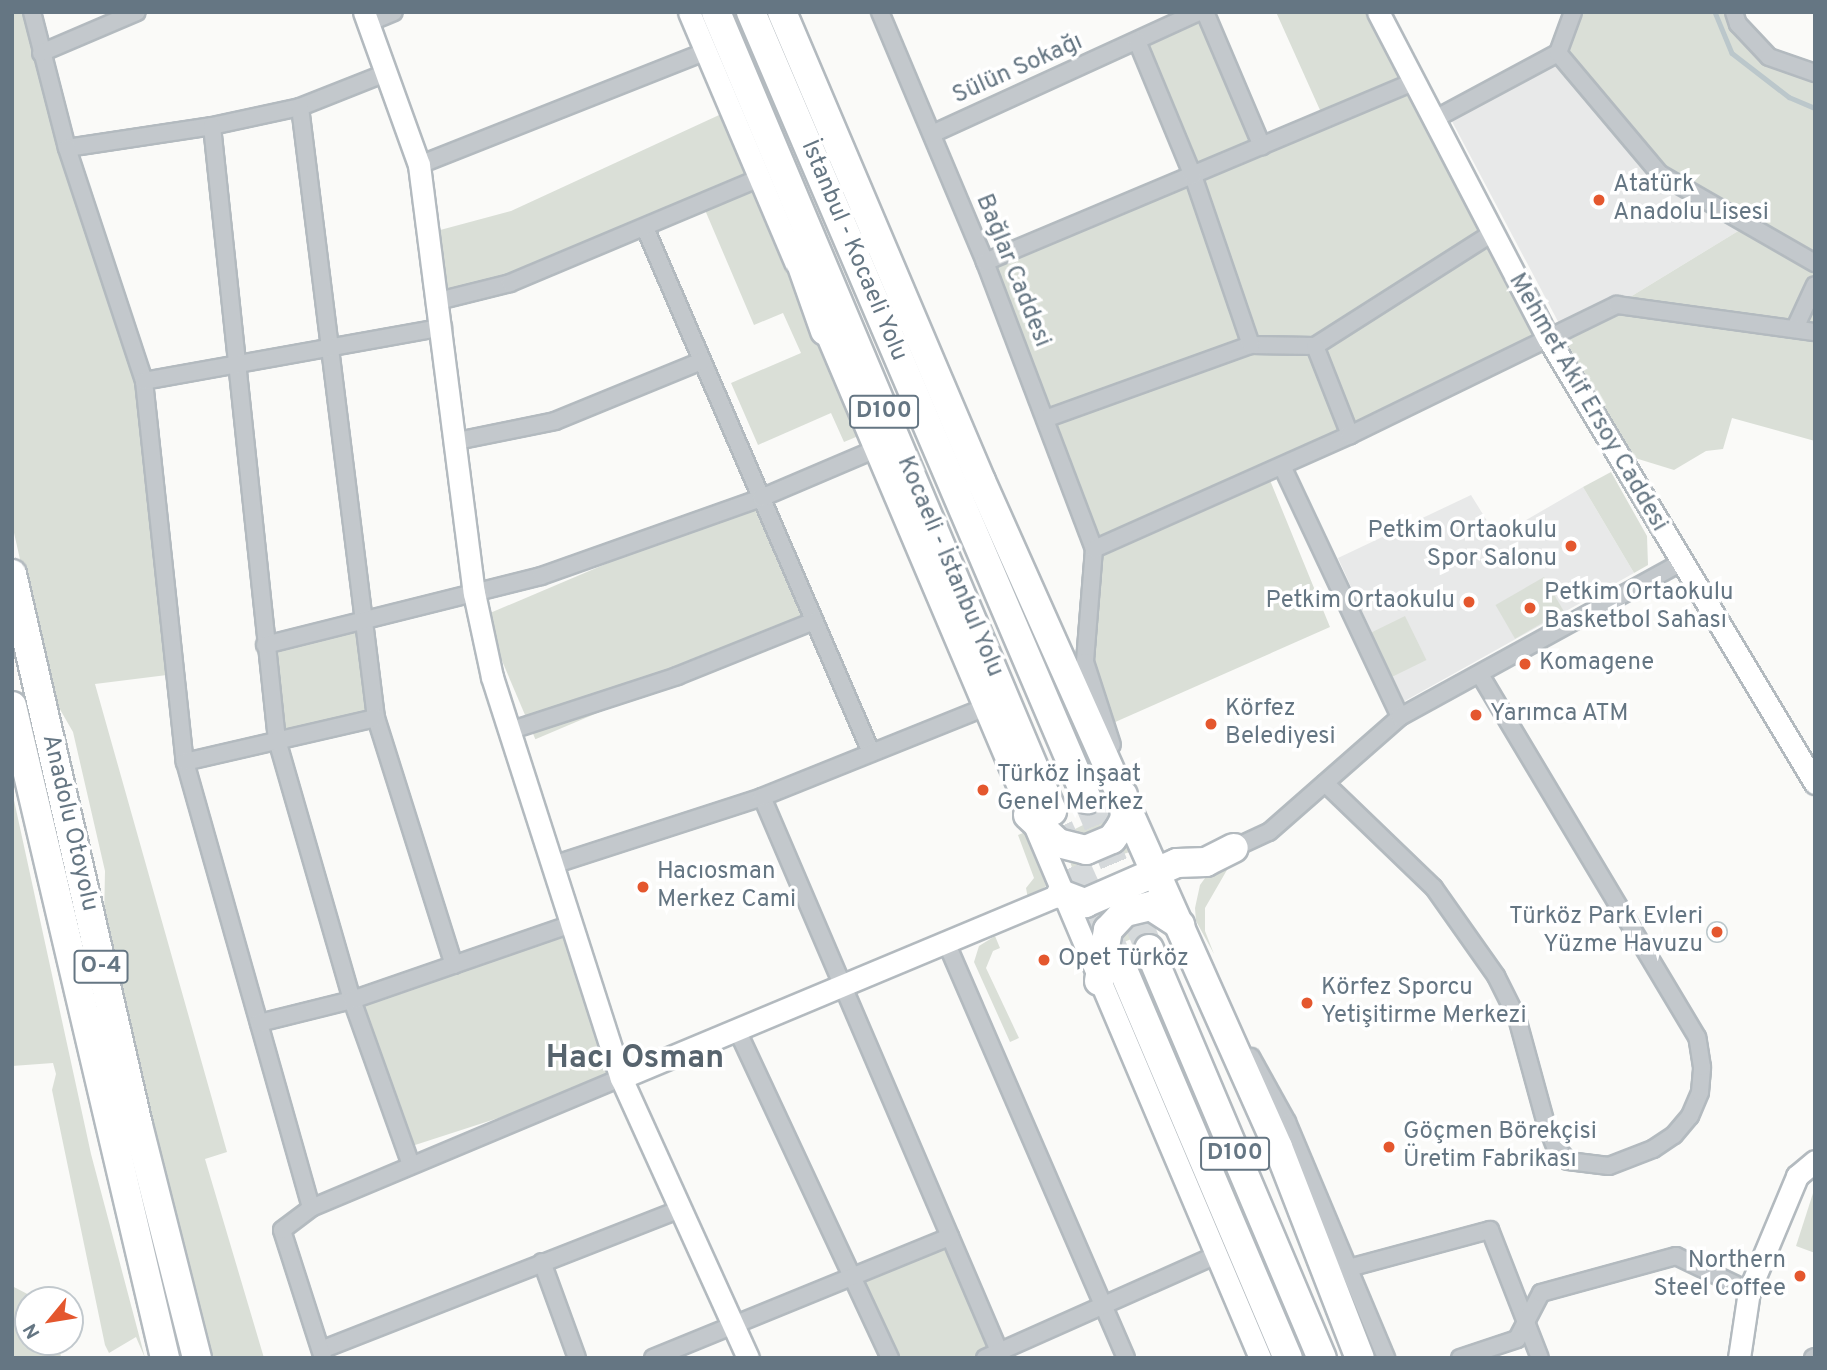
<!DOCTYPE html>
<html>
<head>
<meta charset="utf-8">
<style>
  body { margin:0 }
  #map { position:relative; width:1827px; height:1370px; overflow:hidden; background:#fafaf8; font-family:Overpass,sans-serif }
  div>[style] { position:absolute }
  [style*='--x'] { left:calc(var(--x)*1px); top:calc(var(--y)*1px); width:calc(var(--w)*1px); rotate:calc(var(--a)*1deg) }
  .built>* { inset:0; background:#e8e9e9 }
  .green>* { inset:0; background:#dadfd7; transform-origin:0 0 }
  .water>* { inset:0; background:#bbc7cb }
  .round { border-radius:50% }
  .stream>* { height:4.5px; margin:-2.25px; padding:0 2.25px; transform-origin:2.25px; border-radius:2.25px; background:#bbc7cb }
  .highway-tunnel>* { height:28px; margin-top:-14px; transform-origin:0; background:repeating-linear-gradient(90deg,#d5d9db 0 28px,transparent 0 42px) }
  .roads { filter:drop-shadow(2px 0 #b3babf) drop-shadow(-2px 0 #b3babf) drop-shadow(0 2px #b3babf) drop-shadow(0 -2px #b3babf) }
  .street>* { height:16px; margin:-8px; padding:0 8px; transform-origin:8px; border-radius:8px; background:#c3c8cc }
  .secondary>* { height:21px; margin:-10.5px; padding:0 10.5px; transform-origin:10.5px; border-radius:10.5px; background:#fff }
  .highway>* { height:28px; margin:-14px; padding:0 14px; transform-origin:14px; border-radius:14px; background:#fff }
  .dots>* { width:19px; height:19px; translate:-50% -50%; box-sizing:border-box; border:4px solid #fff; border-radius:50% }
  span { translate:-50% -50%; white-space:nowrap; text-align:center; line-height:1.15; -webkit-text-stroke:7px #fff; paint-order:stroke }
  .shield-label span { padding:2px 5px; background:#fff; border:2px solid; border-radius:5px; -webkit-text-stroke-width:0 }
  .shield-label { font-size:23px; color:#657683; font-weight:700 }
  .street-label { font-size:24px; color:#657683 }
  .poi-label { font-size:24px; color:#657683 }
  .left { translate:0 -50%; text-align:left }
  .right { translate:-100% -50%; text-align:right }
  .district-label { font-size:32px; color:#57646e; font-weight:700 }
  .frame { position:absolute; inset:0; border:14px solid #657683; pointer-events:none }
  .north { position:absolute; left:14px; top:1286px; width:70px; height:70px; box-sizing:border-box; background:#fff; border:2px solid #c1c8cd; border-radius:50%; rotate:240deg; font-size:19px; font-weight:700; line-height:28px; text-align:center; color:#657683 }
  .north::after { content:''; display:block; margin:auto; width:24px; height:32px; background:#e4572e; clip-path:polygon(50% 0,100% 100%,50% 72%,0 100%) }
</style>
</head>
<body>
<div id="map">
  <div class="built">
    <i style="clip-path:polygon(1558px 53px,1748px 225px,1617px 305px,1563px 331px,1447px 112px)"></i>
    <i style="clip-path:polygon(1583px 487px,1634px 573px,1403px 702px,1338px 558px,1471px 495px,1497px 537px)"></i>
  </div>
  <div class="green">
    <i style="clip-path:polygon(12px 12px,32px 12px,144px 381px,175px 674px,95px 684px,227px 1152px,205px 1159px,264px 1358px,210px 1358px,104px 922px,105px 871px,73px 732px,50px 692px,12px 524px)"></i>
    <i style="clip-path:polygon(1199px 12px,1261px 146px,1324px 119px,1276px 12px,1378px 12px,1548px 338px,1267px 473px,1330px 627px,1113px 723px,1085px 662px,1094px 549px,985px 262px,1193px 176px,1137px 41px)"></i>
    <i style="clip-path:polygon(1573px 12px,1734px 12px,1769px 57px,1815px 73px,1815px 441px,1732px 418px,1723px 449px,1706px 451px,1674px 470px,1635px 458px,1560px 332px,1617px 305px,1748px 225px,1660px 174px,1558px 53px)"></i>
    <i style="clip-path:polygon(730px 110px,868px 432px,844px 442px,831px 413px,758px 445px,731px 383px,801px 353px,783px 313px,754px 325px,702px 203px,438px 301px,429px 233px,511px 211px)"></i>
    <i style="clip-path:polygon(1611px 472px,1647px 536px,1648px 565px,1634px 573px,1583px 487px)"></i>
    <i style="left:761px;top:498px;width:134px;height:302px;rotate:67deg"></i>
    <i style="left:1544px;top:577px;width:39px;height:56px;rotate:60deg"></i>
    <i style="left:1405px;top:616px;width:49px;height:38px;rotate:64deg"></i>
    <i style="clip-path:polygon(363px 622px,376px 718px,277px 740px,265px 645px)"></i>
    <i style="clip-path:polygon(12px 791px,91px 1154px,145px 1358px,136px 1337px,109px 1353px,105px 1345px,52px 1090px,56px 1074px,53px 1063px,12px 1066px)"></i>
    <i style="clip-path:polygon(1111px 811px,1116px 814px,1099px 839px,1065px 834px)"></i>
    <i style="clip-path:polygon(1028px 831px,1049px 884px,1028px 899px,1026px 888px,1034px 878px,1018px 835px)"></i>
    <i style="left:1127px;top:833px;width:19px;height:63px;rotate:72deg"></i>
    <i style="clip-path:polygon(1231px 863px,1205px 908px,1205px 931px,1214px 954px,1196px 921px,1195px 908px,1200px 885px,1208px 874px)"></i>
    <i style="clip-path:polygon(1129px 917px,1166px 924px,1115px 946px)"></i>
    <i style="left:571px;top:924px;width:162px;height:232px;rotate:72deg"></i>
    <i style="clip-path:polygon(995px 936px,1000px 948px,993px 951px,986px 968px,1019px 1038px,1010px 1042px,974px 962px,979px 946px)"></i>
    <i style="clip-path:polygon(1815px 1187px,1815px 1253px,1796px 1246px)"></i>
    <i style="clip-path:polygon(950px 1237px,999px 1352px,985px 1358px,890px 1358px,852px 1276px)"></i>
    <i style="clip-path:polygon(12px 1286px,39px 1300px,28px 1300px,28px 1342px,59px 1342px,61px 1358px,12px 1358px)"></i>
  </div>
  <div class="water">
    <i class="round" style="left:1706px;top:921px;width:22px;height:22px"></i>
  </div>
  <div class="stream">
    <i style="--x:1715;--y:12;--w:44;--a:67.5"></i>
    <i style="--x:1732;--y:53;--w:72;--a:37.7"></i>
    <i style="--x:1789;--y:97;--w:28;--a:23"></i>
  </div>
  <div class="highway-tunnel">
    <i style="--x:1087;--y:799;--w:162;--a:67.5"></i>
    <i style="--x:1059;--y:827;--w:137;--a:65.9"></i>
  </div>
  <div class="roads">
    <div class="street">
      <i style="--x:32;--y:12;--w:140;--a:75.6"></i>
      <i style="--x:67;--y:148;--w:147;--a:-8.6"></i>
      <i style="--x:212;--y:126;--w:90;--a:-12.2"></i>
      <i style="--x:300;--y:107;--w:92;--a:-21.6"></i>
      <i style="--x:880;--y:12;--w:271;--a:67.2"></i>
      <i style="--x:985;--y:262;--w:307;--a:69.2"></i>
      <i style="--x:1094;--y:549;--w:113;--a:94.6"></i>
      <i style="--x:1085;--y:662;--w:87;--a:72"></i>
      <i style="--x:1205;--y:12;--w:146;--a:67"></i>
      <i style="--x:1734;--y:12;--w:13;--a:72"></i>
      <i style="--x:1738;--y:24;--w:45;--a:46.8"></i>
      <i style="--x:1769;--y:57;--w:49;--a:19.2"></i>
      <i style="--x:368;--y:23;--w:28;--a:-23"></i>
      <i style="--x:41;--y:53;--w:104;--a:-23.1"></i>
      <i style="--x:1558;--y:53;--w:158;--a:49.9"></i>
      <i style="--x:1660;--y:174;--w:179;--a:29.9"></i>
      <i style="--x:300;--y:107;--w:616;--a:82.91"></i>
      <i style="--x:376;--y:718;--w:259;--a:72.5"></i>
      <i style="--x:1433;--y:120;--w:142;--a:-28.2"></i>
      <i style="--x:1558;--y:53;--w:44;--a:-69.9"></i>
      <i style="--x:212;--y:126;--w:617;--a:83.96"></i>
      <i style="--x:277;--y:740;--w:271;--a:73.9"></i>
      <i style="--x:352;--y:1000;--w:175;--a:70.3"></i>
      <i style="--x:932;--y:134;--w:294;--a:-24.6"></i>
      <i style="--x:67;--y:148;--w:245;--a:71.7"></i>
      <i style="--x:144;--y:381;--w:383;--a:83.9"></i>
      <i style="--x:185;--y:762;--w:463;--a:74.2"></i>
      <i style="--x:419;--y:165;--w:308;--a:-21.6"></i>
      <i style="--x:645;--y:228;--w:571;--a:66.67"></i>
      <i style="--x:985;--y:262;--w:464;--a:-22.8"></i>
      <i style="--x:438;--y:301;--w:74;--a:-14"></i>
      <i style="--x:510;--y:283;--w:271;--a:-22.8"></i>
      <i style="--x:1795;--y:328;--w:47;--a:-65.1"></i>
      <i style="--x:1251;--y:345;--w:64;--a:0.9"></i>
      <i style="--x:1315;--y:346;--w:209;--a:-32.5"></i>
      <i style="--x:1315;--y:346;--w:96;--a:68.5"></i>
      <i style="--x:144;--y:381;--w:304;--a:-10.2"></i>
      <i style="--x:1045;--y:419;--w:219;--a:-19.8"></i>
      <i style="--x:1251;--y:345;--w:179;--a:-108.9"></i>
      <i style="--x:1193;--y:176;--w:146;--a:-112.5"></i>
      <i style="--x:457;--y:441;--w:100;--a:-11.5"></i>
      <i style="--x:555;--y:421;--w:158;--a:-22.3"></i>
      <i style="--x:1282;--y:466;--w:277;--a:64.8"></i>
      <i style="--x:1094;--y:549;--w:280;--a:-24"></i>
      <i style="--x:1350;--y:435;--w:297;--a:-26"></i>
      <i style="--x:1617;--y:305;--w:200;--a:7.8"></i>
      <i style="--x:265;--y:645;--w:284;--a:-14"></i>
      <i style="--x:541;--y:576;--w:233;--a:-19.5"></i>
      <i style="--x:761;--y:498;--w:125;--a:-23.1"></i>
      <i style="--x:509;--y:731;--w:177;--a:-18.1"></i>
      <i style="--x:677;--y:676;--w:148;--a:-21.9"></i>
      <i style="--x:185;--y:762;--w:196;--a:-13"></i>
      <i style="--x:1325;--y:783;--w:151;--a:43.9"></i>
      <i style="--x:1434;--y:888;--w:108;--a:54.8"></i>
      <i style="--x:1496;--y:976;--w:47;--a:63.4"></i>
      <i style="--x:1517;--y:1018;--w:110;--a:74.7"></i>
      <i style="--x:1546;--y:1124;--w:24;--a:68"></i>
      <i style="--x:1555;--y:1146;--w:20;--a:49"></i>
      <i style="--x:1568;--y:1161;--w:41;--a:7"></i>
      <i style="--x:1609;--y:1166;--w:47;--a:-21.1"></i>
      <i style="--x:1653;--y:1149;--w:25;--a:-34"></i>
      <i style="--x:1674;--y:1135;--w:25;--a:-50"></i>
      <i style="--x:1690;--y:1116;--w:26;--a:-67"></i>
      <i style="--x:1700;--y:1092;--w:25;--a:-85"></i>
      <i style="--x:1702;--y:1067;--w:30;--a:-99"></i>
      <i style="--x:1697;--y:1037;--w:423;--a:-120.9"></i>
      <i style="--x:762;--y:797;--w:610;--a:66.84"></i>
      <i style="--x:1234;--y:848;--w:38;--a:-25"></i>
      <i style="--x:1269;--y:832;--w:174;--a:-41.3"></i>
      <i style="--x:1400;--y:717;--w:320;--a:-28.8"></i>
      <i style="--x:553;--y:865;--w:220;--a:-18"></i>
      <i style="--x:762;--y:797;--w:238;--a:-21.9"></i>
      <i style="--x:946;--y:942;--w:453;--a:66.6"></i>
      <i style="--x:259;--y:1023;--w:96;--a:-13.9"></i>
      <i style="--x:352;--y:1000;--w:232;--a:-19.1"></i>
      <i style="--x:738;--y:1032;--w:360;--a:65"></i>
      <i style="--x:1251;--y:1057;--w:74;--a:61"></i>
      <i style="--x:1287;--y:1122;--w:256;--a:67.2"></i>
      <i style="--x:542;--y:1262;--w:102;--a:70"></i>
      <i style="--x:1349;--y:1268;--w:146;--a:-15.1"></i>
      <i style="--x:1490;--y:1230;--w:137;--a:68.7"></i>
      <i style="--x:321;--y:1350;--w:386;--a:-21.4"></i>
      <i style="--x:323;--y:1358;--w:134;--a:-107.8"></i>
      <i style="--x:282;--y:1230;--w:36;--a:-37"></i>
      <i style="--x:311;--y:1208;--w:336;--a:-22.8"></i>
      <i style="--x:653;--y:1358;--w:321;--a:-22.2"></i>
      <i style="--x:985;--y:1358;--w:253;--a:-24"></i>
      <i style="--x:1460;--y:1358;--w:60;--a:-18.4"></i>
      <i style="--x:1517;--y:1339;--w:52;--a:-62.4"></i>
      <i style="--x:1541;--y:1293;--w:140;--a:-15.3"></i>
      <i style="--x:1676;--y:1256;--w:81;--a:25.6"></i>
      <i style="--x:1813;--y:1358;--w:2;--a:-27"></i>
    </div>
    <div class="secondary">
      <i style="--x:364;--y:12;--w:163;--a:70.2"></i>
      <i style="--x:419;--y:165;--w:432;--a:82.7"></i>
      <i style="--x:474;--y:593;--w:86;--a:77.9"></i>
      <i style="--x:492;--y:677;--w:421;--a:72.2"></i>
      <i style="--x:621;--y:1078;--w:307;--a:65.6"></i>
      <i style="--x:689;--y:12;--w:272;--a:67"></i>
      <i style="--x:1378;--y:12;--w:368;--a:62.5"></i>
      <i style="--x:1548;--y:338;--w:519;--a:59.04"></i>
      <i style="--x:819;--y:317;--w:1131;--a:67.04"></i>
      <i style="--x:621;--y:1078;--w:477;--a:-22.7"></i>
      <i style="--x:1739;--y:1358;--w:68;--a:-81.5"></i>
      <i style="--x:1749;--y:1291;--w:125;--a:-67.3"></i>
      <i style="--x:1797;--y:1176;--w:23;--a:-40"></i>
    </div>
    <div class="highway">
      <i style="--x:716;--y:12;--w:867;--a:67.19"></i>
      <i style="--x:751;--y:12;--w:856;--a:66.88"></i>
      <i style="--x:782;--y:12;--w:509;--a:67.01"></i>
      <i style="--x:981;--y:481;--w:729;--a:65.97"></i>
      <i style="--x:1278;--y:1147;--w:226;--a:68.8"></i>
      <i style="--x:795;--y:246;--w:90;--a:70.6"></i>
      <i style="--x:12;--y:574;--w:565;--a:77.12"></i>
      <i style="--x:138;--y:1125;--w:240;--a:75.8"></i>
      <i style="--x:12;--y:706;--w:670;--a:76.79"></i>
      <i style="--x:1028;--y:815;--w:41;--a:43"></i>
      <i style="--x:1058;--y:843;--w:29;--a:14"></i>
      <i style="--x:1086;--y:850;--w:28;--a:-23"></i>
      <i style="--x:1112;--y:839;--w:14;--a:-54"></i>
      <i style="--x:1120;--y:828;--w:11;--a:-63"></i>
      <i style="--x:1125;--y:818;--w:23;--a:-95"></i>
      <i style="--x:1061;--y:894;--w:26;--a:21"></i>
      <i style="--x:1085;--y:903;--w:100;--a:-23.5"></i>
      <i style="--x:1177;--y:863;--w:29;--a:-2"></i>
      <i style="--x:1206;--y:862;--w:31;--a:-27"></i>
      <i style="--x:1149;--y:949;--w:444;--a:67.1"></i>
      <i style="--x:1121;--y:965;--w:427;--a:67"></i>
      <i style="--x:1099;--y:981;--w:52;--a:-80"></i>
      <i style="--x:1108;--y:930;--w:25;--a:-47"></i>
      <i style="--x:1125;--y:912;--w:27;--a:-13"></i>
      <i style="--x:1151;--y:906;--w:35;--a:33"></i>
    </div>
  </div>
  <div class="dots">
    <i style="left:1599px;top:200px;background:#e4572e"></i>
    <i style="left:1571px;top:546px;background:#e4572e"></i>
    <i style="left:1469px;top:602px;background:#e4572e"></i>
    <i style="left:1530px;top:608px;background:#e4572e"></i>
    <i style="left:1525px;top:664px;background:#e4572e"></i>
    <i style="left:1476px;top:715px;background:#e4572e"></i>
    <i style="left:1211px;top:724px;background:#e4572e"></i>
    <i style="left:983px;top:790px;background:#e4572e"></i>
    <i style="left:643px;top:887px;background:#e4572e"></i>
    <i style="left:1717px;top:932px;background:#e4572e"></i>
    <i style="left:1044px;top:960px;background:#e4572e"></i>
    <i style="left:1307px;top:1003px;background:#e4572e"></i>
    <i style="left:1389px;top:1147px;background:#e4572e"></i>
    <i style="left:1800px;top:1276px;background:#e4572e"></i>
  </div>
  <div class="shield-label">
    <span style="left:884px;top:412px">D100</span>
    <span style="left:101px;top:967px">O-4</span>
    <span style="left:1235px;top:1154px">D100</span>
  </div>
  <div class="street-label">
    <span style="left:1018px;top:70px;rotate:-24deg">Sülün Sokağı</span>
    <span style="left:853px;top:251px;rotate:67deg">İstanbul - Kocaeli Yolu</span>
    <span style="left:1012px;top:271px;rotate:68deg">Bağlar Caddesi</span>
    <span style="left:1587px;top:403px;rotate:60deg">Mehmet Akif Ersoy Caddesi</span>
    <span style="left:949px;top:567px;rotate:67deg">Kocaeli - İstanbul Yolu</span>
    <span style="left:69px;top:823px;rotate:77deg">Anadolu Otoyolu</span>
  </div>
  <div class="poi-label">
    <span class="left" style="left:1613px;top:200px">Atatürk<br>Anadolu Lisesi</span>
    <span class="right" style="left:1557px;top:546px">Petkim Ortaokulu<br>Spor Salonu</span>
    <span class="left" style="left:1544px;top:608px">Petkim Ortaokulu<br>Basketbol Sahası</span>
    <span class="right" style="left:1455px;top:602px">Petkim Ortaokulu</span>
    <span class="left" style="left:1539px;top:664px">Komagene</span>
    <span class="left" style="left:1225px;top:724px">Körfez<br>Belediyesi</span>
    <span class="left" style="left:1490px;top:715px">Yarımca ATM</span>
    <span class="left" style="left:997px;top:790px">Türköz İnşaat<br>Genel Merkez</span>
    <span class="left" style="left:657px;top:887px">Hacıosman<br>Merkez Cami</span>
    <span class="right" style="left:1703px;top:932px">Türköz Park Evleri<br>Yüzme Havuzu</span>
    <span class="left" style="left:1058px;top:960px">Opet Türköz</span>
    <span class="left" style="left:1321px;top:1003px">Körfez Sporcu<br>Yetişitirme Merkezi</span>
    <span class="left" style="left:1403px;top:1147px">Göçmen Börekçisi<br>Üretim Fabrikası</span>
    <span class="right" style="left:1786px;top:1276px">Northern<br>Steel Coffee</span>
  </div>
  <div class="district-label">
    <span style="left:635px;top:1059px">Hacı Osman</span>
  </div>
  <div class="frame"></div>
  <div class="north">N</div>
</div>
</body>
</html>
